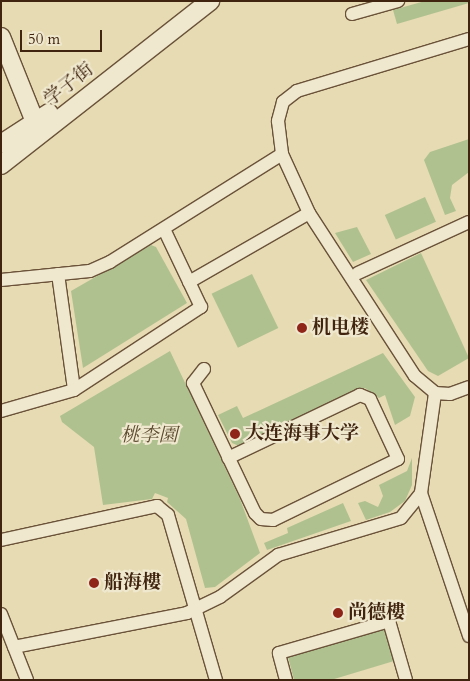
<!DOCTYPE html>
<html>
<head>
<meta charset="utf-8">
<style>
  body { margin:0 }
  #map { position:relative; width:470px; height:681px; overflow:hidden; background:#e7dbb3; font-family:Cardo,"Noto Serif SC",serif }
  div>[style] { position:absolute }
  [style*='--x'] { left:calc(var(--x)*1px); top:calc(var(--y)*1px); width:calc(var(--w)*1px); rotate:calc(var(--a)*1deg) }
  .green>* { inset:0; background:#b0c190; transform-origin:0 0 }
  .roads { filter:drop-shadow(1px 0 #6a5239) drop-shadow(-1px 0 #6a5239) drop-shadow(0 1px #6a5239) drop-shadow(0 -1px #6a5239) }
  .street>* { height:12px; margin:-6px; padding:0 6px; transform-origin:6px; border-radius:6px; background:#efe8ce }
  .secondary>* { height:18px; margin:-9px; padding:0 9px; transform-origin:9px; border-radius:9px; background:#efe8ce }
  .dots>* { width:14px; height:14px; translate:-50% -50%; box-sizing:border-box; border:2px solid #efe8ce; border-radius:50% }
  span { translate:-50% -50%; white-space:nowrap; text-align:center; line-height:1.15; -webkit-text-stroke:4.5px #efe8ce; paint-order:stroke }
  .street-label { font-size:19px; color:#402410 }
  .poi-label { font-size:19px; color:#402410; font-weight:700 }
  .left { translate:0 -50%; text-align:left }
  .park-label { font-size:19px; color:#5c4b30; font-style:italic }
  .frame { position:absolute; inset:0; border:2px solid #402410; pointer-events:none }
  .scale { position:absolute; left:20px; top:30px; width:82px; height:22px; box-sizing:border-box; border:2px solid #402410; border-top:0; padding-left:6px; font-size:15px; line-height:18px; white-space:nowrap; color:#402410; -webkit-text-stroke:4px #efe8ce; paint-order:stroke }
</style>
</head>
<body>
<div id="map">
  <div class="green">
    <i style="clip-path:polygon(425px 1px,469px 1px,469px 3px,397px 24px,393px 10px)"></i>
    <i style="clip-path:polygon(469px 139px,469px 172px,452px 185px,450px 198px,456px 211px,445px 215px,424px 160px,430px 152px)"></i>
    <i style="left:425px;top:197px;width:27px;height:44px;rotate:66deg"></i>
    <i style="clip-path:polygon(357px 227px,371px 254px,353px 262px,335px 233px)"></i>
    <i style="clip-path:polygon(151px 245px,156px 247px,187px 303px,83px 368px,71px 291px)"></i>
    <i style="clip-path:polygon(421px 253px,469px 358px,438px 376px,428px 371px,366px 280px)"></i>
    <i style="left:252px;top:274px;width:60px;height:45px;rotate:64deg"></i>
    <i style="clip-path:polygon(170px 351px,240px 499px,260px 553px,215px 587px,205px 588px,186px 519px,167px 502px,168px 498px,155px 493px,152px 499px,103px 505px,94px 447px,62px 422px,60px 416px)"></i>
    <i style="clip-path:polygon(383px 353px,415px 397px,410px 416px,395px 425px,385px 395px,379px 398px,365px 388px,239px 446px,232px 443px,218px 415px,237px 406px,243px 418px)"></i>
    <i style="clip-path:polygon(412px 458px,412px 485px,405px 501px,390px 512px,366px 520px,358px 503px,365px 501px,378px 507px,383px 496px,379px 485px,407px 471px)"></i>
    <i style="clip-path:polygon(343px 503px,351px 521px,267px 550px,264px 543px,288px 533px,287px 528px)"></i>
    <i style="clip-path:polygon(385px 629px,394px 661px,331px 680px,294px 680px,288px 657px)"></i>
  </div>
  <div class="roads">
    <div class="street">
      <i style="--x:352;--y:14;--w:48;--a:-15.8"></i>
      <i style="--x:469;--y:39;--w:180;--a:163.2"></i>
      <i style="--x:297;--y:91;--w:18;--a:142"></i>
      <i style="--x:283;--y:102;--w:20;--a:105"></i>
      <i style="--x:278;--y:121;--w:33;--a:83"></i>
      <i style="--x:282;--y:154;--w:65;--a:65.4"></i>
      <i style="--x:309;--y:213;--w:194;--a:57"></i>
      <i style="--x:415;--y:376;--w:26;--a:40"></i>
      <i style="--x:435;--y:393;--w:15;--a:4"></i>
      <i style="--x:450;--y:394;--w:20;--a:-20"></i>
      <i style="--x:358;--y:273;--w:122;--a:-24.7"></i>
      <i style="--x:58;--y:274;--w:117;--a:82.1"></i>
      <i style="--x:1;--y:280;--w:89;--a:-5.8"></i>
      <i style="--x:90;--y:271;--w:22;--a:-24"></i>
      <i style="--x:110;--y:262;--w:203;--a:-32.1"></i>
      <i style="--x:189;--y:282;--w:138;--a:-29.9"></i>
      <i style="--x:204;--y:369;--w:18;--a:128"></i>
      <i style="--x:193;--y:383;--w:144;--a:64.5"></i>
      <i style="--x:255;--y:513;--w:8;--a:45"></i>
      <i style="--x:261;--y:519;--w:12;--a:5"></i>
      <i style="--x:273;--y:520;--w:139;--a:-26"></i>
      <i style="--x:398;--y:459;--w:66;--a:-115"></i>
      <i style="--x:370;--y:399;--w:11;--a:-158"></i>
      <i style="--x:360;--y:395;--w:146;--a:154.5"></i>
      <i style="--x:1;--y:411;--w:76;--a:-16"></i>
      <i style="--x:74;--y:390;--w:152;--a:-33.2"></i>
      <i style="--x:201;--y:307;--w:86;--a:-115.4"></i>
      <i style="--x:421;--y:493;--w:151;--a:71.4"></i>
      <i style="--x:1;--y:540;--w:160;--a:-12.3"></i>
      <i style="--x:157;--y:506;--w:14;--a:39"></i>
      <i style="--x:168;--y:515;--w:172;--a:73.8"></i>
      <i style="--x:1;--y:614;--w:71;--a:68.5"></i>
      <i style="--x:14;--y:647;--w:176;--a:-11.1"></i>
      <i style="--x:187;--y:613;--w:37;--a:-26"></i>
      <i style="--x:220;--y:597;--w:72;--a:-35.9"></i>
      <i style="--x:278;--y:555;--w:128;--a:-16.7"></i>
      <i style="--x:401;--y:518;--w:32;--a:-51"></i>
      <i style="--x:421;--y:493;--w:101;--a:-82"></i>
      <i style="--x:286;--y:680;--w:28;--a:-105"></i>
      <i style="--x:279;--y:653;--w:115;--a:-16.2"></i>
      <i style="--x:389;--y:621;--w:61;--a:73.9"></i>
    </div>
    <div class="secondary">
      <i style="--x:1;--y:37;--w:102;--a:68.2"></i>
      <i style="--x:1;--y:144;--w:57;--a:-32.9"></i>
      <i style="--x:1;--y:165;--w:266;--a:-38.1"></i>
    </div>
  </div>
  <div class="dots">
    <i style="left:302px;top:328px;background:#8f2418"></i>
    <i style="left:235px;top:434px;background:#8f2418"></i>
    <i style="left:94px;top:583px;background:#8f2418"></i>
    <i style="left:338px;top:613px;background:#8f2418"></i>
  </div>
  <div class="street-label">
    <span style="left:69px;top:85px;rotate:-38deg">学子街</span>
  </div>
  <div class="poi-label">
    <span class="left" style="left:312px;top:328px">机电楼</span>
    <span class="left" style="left:245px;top:434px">大连海事大学</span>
    <span class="left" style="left:104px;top:583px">船海樓</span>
    <span class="left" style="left:348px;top:613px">尚德樓</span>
  </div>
  <div class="park-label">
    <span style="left:149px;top:436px">桃李園</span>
  </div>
  <div class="frame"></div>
  <div class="scale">50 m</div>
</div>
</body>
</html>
